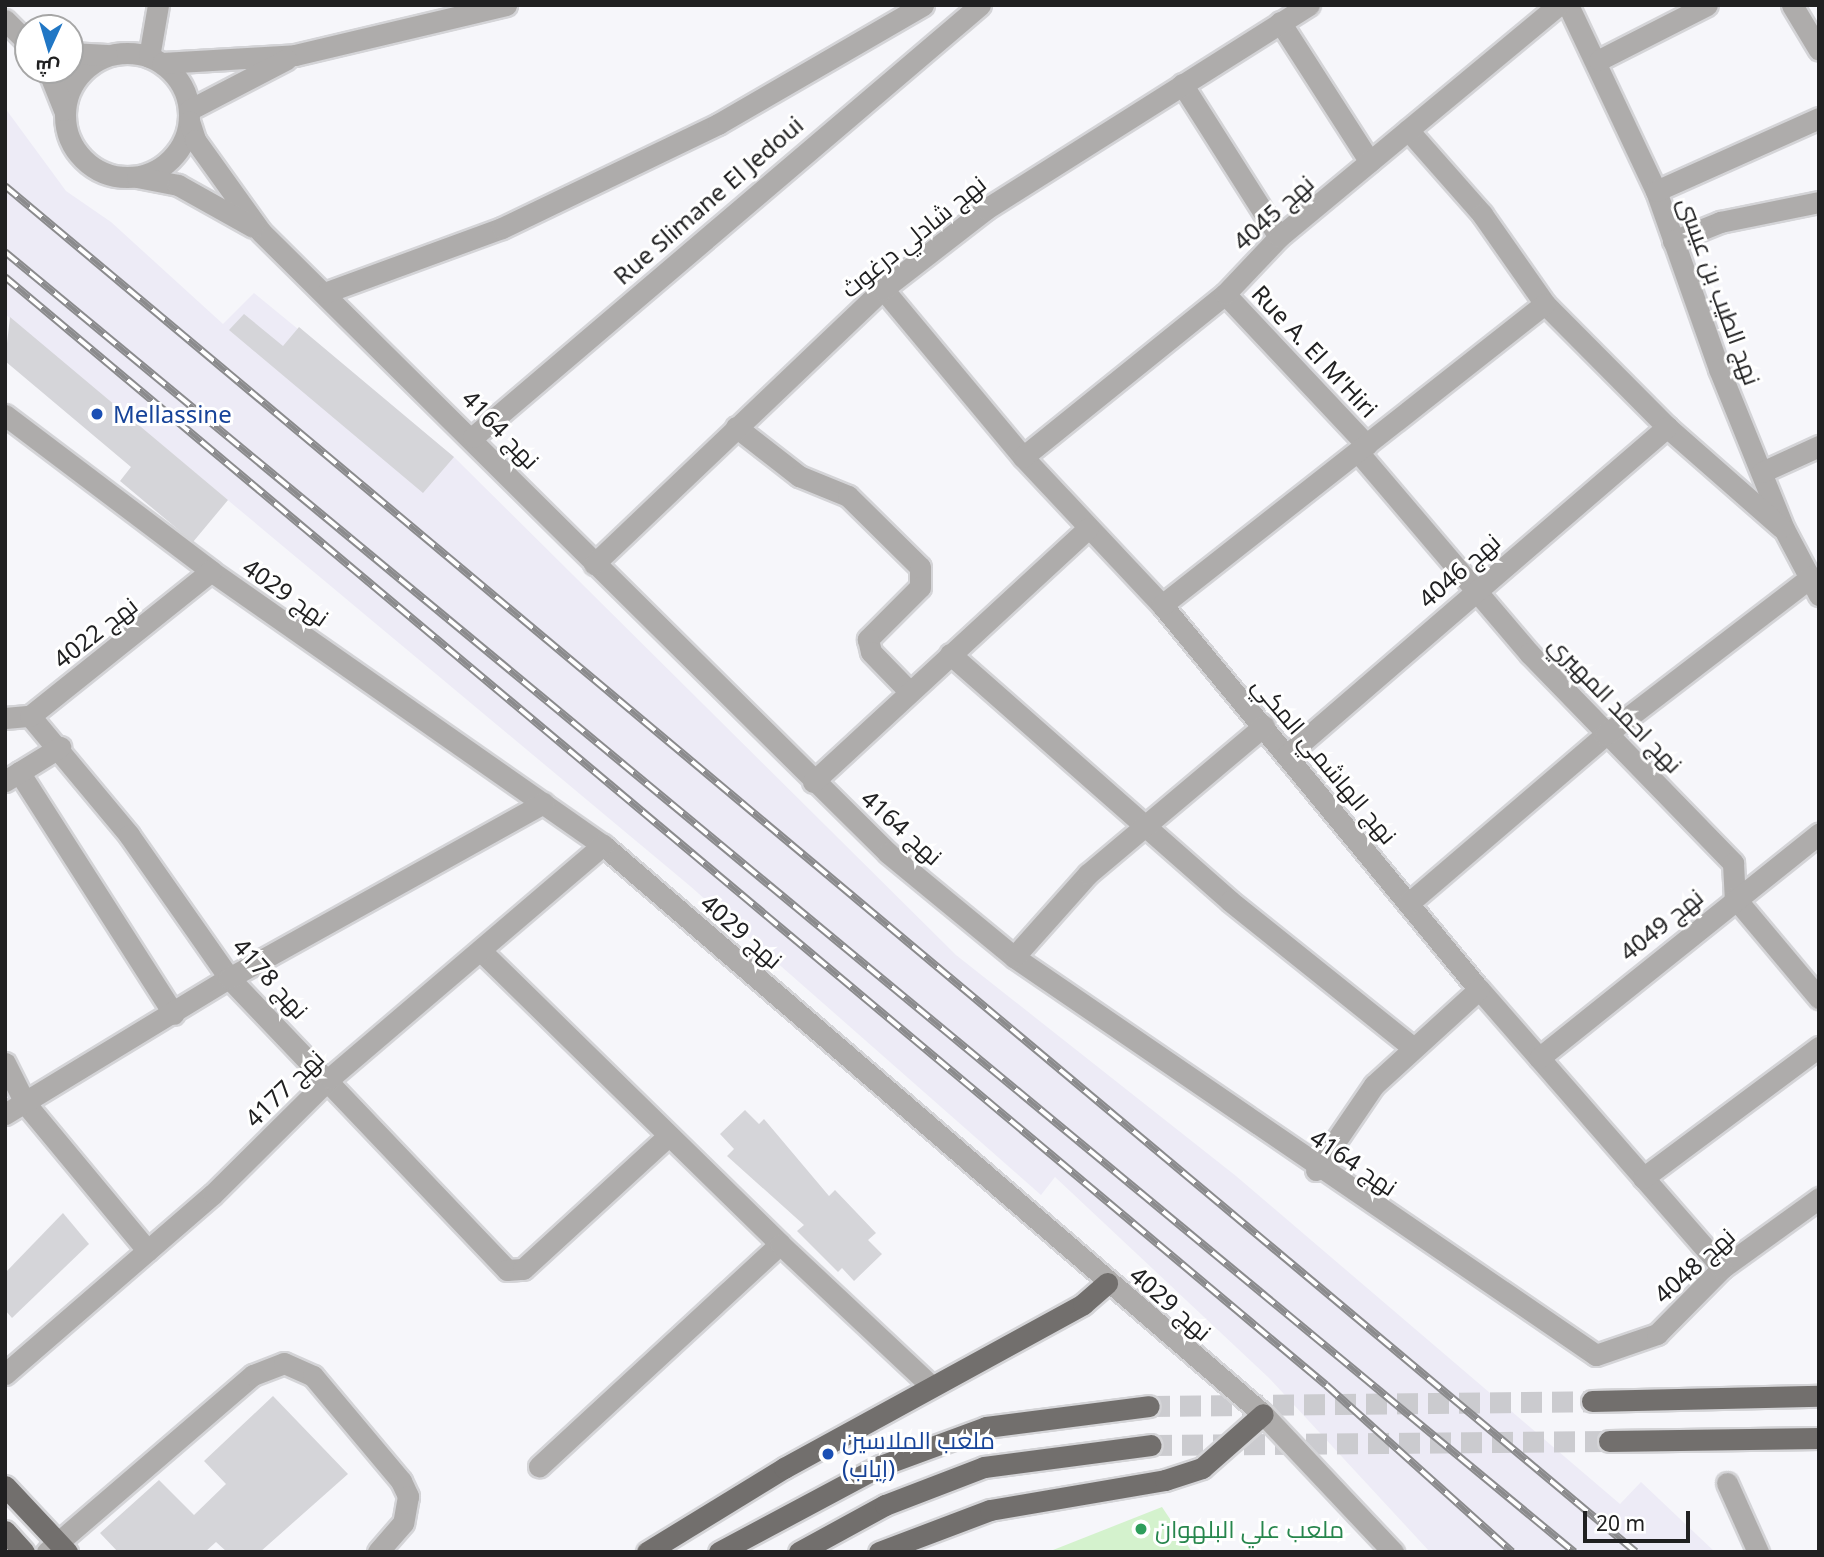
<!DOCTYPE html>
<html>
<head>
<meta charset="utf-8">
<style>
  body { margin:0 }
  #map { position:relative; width:1824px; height:1557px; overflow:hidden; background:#f6f6fa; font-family:"Noto Sans",Cairo,sans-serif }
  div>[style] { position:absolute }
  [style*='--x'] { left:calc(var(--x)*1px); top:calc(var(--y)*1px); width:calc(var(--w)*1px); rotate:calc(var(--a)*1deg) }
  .built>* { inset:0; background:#edebf6 }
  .green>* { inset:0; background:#d4f2cd }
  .building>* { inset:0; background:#d5d5d9 }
  .major-tunnel>* { height:21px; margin-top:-10.5px; transform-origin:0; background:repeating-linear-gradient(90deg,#cbcbcf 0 21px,transparent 0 31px) }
  .roads { filter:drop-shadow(2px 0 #d4d4d7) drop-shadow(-2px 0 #d4d4d7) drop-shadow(0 2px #d4d4d7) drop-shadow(0 -2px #d4d4d7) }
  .minor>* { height:21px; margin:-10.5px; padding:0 10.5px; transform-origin:10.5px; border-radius:10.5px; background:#aeacab }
  .minor>.ring { margin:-10.5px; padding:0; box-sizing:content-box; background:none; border:21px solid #aeacab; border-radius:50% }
  .major>* { height:21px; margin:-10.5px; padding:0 10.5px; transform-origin:10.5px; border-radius:10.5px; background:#726f6d }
  .rail>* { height:8px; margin-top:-4px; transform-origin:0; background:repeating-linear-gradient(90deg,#fff 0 16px,#8b8b8d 0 32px); box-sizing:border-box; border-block:2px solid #8b8b8d }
  .dots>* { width:19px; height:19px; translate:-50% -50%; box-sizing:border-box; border:4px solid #fff; border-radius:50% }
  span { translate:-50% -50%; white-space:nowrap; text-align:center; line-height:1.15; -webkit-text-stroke:6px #fff; paint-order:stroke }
  .street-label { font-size:24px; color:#202021 }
  .transit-label { font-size:24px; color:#164399 }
  .left { translate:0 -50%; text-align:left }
  .leisure-label { font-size:24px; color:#27864d }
  .frame { position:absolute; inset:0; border:7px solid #202021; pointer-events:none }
  .north { position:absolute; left:14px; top:14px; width:70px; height:70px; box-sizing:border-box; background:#fff; border:2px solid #a6a6a6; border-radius:50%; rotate:184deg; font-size:19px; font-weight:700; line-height:28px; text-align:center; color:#202021 }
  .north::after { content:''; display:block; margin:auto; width:24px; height:32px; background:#2177c5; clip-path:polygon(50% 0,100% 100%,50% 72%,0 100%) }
  .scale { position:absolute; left:1583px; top:1511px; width:107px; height:32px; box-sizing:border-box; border:4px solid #202021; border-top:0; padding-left:9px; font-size:21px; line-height:24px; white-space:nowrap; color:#202021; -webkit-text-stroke:5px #fff; paint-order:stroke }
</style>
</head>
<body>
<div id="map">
  <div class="built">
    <i style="clip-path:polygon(5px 108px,66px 191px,111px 222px,223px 324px,254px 293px,454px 457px,956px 955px,1236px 1176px,1620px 1504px,1641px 1482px,1715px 1552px,1430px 1552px,1269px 1378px,1055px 1177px,1041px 1195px,690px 886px,5px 314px)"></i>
  </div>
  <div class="green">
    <i style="clip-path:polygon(1162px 1507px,1192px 1552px,1048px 1552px)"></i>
  </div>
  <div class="building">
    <i style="clip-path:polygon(244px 314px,283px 346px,299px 327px,454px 457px,423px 493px,229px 330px)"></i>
    <i style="clip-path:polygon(10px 317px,228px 500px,193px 542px,120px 481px,131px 467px,5px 361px)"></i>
    <i style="clip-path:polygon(745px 1110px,759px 1124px,764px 1119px,829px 1196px,835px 1190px,876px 1233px,868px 1240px,882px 1254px,854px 1281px,842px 1268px,838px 1272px,797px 1231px,804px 1225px,727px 1156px,734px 1149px,720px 1134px)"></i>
    <i style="clip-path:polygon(63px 1213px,89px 1244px,12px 1318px,5px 1310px,5px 1273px)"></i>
    <i style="clip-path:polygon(273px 1396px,348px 1474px,260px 1552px,227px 1552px,216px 1542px,205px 1552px,118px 1552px,100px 1533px,159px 1480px,194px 1515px,226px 1484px,204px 1461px)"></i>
  </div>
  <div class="major-tunnel">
    <i style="--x:1149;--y:1406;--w:443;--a:-0.6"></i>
    <i style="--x:1151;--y:1445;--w:458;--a:-0.5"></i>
  </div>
  <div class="roads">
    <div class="minor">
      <i style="--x:1568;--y:5;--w:206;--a:64.7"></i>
      <i style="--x:1656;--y:191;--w:189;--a:70.5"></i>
      <i style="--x:1719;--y:369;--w:173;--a:67.9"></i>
      <i style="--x:1784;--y:529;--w:75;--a:62.1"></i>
      <i style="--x:1792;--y:5;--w:52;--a:59"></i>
      <i style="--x:5;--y:20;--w:33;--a:45"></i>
      <i style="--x:1280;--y:22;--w:166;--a:57.3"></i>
      <i class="ring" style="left:65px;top:53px;width:103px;height:103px"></i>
      <i style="--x:70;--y:53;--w:37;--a:3"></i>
      <i style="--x:149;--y:57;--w:53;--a:-80.2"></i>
      <i style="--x:1599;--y:60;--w:121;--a:-27"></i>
      <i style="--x:162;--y:63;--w:133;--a:-3.4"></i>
      <i style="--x:295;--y:55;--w:217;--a:-13.3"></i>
      <i style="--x:48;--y:70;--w:43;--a:68.2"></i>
      <i style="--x:1182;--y:84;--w:181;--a:57.6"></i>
      <i style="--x:189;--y:110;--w:110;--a:-27.5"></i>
      <i style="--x:189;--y:121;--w:20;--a:72"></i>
      <i style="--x:195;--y:140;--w:113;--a:54.3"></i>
      <i style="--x:261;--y:232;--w:882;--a:44.72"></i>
      <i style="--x:888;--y:853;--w:163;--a:39.5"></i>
      <i style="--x:1014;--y:957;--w:705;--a:34.37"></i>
      <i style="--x:1596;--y:1355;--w:65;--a:-19"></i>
      <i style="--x:1657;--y:1334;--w:93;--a:-45.4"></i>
      <i style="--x:1722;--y:1268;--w:120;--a:-35.8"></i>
      <i style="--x:1408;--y:130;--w:112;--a:48.6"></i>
      <i style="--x:1482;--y:214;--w:110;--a:55"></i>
      <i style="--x:1545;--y:304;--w:173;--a:45.2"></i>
      <i style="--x:1667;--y:427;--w:152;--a:41.3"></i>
      <i style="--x:137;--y:177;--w:42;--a:11"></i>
      <i style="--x:178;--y:185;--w:86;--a:29.2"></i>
      <i style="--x:1656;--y:191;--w:179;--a:-24.1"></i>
      <i style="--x:1673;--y:241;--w:51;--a:-22"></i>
      <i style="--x:1720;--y:222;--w:101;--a:-11.4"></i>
      <i style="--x:883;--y:289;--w:219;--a:50.2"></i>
      <i style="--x:1023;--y:457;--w:203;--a:46.8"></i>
      <i style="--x:1162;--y:605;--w:498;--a:50.5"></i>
      <i style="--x:1479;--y:989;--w:370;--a:48.9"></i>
      <i style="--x:327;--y:292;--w:186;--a:-20.1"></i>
      <i style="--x:502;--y:228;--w:240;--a:-25.7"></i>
      <i style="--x:718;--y:124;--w:237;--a:-30.1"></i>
      <i style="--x:1225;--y:294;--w:207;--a:46.8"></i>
      <i style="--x:5;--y:415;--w:258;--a:37.1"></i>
      <i style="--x:211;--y:571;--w:478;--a:35"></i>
      <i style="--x:603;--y:845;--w:871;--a:40.77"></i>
      <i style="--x:1263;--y:1414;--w:190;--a:46.7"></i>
      <i style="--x:736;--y:427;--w:80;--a:37.9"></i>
      <i style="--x:799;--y:476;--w:53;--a:22.2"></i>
      <i style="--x:848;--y:496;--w:101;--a:44.6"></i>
      <i style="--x:920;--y:567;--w:20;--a:90"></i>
      <i style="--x:920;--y:587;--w:74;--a:135"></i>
      <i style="--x:868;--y:639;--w:13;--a:77"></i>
      <i style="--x:871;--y:652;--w:53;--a:45.8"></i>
      <i style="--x:473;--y:437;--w:666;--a:-40.43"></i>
      <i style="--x:1358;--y:452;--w:264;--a:49.6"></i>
      <i style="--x:1529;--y:653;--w:293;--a:45.8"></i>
      <i style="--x:1733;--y:863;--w:35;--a:87"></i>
      <i style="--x:1735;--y:898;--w:131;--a:50"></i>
      <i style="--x:1023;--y:457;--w:260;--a:-38.9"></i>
      <i style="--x:1225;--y:294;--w:79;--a:-46.5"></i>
      <i style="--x:1279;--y:237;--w:363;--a:-39.7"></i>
      <i style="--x:1762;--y:472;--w:63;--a:-24.5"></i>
      <i style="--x:594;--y:564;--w:399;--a:-43.6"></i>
      <i style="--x:883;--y:289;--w:130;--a:-37.8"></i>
      <i style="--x:986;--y:209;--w:382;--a:-32.3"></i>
      <i style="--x:1162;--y:605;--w:487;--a:-38.2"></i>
      <i style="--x:950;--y:654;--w:373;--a:41.4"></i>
      <i style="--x:1230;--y:901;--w:231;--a:38.7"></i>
      <i style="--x:30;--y:716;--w:155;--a:50.2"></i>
      <i style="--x:129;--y:835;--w:174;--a:55"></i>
      <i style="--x:229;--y:978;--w:403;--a:46.4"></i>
      <i style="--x:507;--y:1270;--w:16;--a:-4"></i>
      <i style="--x:523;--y:1269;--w:195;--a:-42.5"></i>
      <i style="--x:5;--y:718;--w:25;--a:-5"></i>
      <i style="--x:30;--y:716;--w:232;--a:-38.7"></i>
      <i style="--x:1288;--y:754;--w:501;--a:-40.79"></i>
      <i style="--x:19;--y:772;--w:287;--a:57.4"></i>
      <i style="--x:5;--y:781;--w:65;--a:-31.7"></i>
      <i style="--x:813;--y:782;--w:374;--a:-42.7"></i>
      <i style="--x:1409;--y:903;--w:258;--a:-40.6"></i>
      <i style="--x:1605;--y:735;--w:260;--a:-37.5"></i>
      <i style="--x:483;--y:953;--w:416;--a:44.4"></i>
      <i style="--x:780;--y:1244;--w:328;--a:137.3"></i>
      <i style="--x:1014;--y:957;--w:111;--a:-48.3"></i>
      <i style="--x:1088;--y:874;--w:230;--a:-40.1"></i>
      <i style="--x:1539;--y:1058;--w:359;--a:-38.7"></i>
      <i style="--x:5;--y:1063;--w:45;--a:63.4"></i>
      <i style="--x:25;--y:1103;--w:192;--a:50.3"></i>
      <i style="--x:5;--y:1114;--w:262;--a:-31.3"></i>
      <i style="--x:229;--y:978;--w:360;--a:-29.1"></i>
      <i style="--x:1316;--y:1170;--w:103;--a:-55.7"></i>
      <i style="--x:1374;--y:1085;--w:142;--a:-42.4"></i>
      <i style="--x:1643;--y:1178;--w:219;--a:-36.7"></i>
      <i style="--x:780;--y:1244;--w:207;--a:43.2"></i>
      <i style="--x:5;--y:1374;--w:275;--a:-40.9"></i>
      <i style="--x:213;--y:1194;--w:165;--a:-44.8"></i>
      <i style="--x:330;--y:1078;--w:359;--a:-40.5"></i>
      <i style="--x:1727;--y:1483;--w:76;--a:65.8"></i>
      <i style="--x:47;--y:1552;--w:272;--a:-40.7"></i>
      <i style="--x:253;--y:1375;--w:33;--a:-21"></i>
      <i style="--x:284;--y:1363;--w:32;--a:24"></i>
      <i style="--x:313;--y:1376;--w:137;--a:50"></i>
      <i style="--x:401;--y:1481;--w:17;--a:65"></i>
      <i style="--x:408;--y:1496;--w:27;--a:100"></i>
      <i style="--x:403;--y:1523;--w:38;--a:131"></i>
    </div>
    <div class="major">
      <i style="--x:1592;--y:1401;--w:227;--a:-1.3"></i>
      <i style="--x:1609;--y:1441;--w:210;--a:-0.8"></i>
      <i style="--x:5;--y:1486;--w:91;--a:46.8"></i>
      <i style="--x:5;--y:1531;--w:28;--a:48"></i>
      <i style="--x:647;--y:1552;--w:161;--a:-31.5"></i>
      <i style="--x:784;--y:1468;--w:341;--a:-28.7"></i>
      <i style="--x:1083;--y:1304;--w:32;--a:-41"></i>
      <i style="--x:719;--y:1552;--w:183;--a:-28.1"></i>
      <i style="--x:880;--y:1466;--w:113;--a:-20.2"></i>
      <i style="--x:986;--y:1427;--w:164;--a:-7.3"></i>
      <i style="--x:799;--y:1552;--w:98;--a:-28.7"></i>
      <i style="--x:885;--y:1505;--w:106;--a:-21"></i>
      <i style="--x:984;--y:1467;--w:168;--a:-7.5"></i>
      <i style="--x:879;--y:1552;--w:119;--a:-20.7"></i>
      <i style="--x:990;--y:1510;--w:178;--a:-9.7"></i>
      <i style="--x:1165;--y:1480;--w:39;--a:-18"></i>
      <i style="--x:1202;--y:1468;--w:81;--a:-41.5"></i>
    </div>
  </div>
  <div class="rail">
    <i style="--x:5;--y:186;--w:2127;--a:39.95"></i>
    <i style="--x:5;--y:252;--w:2038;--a:39.64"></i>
    <i style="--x:5;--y:277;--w:1724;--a:39.99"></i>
    <i style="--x:1326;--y:1385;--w:250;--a:41.9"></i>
  </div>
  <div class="dots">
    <i style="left:97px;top:414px;background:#1a4fb4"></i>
    <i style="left:828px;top:1454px;background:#1a4fb4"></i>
    <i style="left:1141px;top:1529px;background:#2e9e5b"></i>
  </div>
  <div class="street-label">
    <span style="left:708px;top:200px;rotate:-41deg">Rue Slimane El Jedoui</span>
    <span style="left:1273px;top:212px;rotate:-42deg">نهج 4045</span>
    <span style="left:913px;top:236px;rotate:-39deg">نهج شادلي درغوث</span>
    <span style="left:1720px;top:291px;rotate:70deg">نهج الطيب بن عيسى</span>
    <span style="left:1315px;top:351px;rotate:47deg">Rue A. El M'Hiri</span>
    <span style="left:501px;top:429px;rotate:46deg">نهج 4164</span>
    <span style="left:1459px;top:570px;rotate:-41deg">نهج 4046</span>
    <span style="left:286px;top:592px;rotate:35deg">نهج 4029</span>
    <span style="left:95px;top:632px;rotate:-38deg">نهج 4022</span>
    <span style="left:1616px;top:704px;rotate:46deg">نهج احمد المهيري</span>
    <span style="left:1325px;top:760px;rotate:50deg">نهج الهاشمي المكي</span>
    <span style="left:902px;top:827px;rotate:42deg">نهج 4164</span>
    <span style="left:1661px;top:924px;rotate:-39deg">نهج 4049</span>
    <span style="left:742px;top:931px;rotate:41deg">نهج 4029</span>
    <span style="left:271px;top:978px;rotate:48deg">نهج 4178</span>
    <span style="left:284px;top:1088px;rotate:-44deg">نهج 4177</span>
    <span style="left:1354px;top:1162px;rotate:34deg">نهج 4164</span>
    <span style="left:1694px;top:1265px;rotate:-42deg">نهج 4048</span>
    <span style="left:1171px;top:1303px;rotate:41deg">نهج 4029</span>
  </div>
  <div class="transit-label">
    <span class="left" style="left:113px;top:414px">Mellassine</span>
    <span class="left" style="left:842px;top:1454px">ملعب الملاسين<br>(إياب)</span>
  </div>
  <div class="leisure-label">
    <span class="left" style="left:1155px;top:1529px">ملعب علي البلهوان</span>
  </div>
  <div class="frame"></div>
  <div class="north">ش</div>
  <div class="scale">20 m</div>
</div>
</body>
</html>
